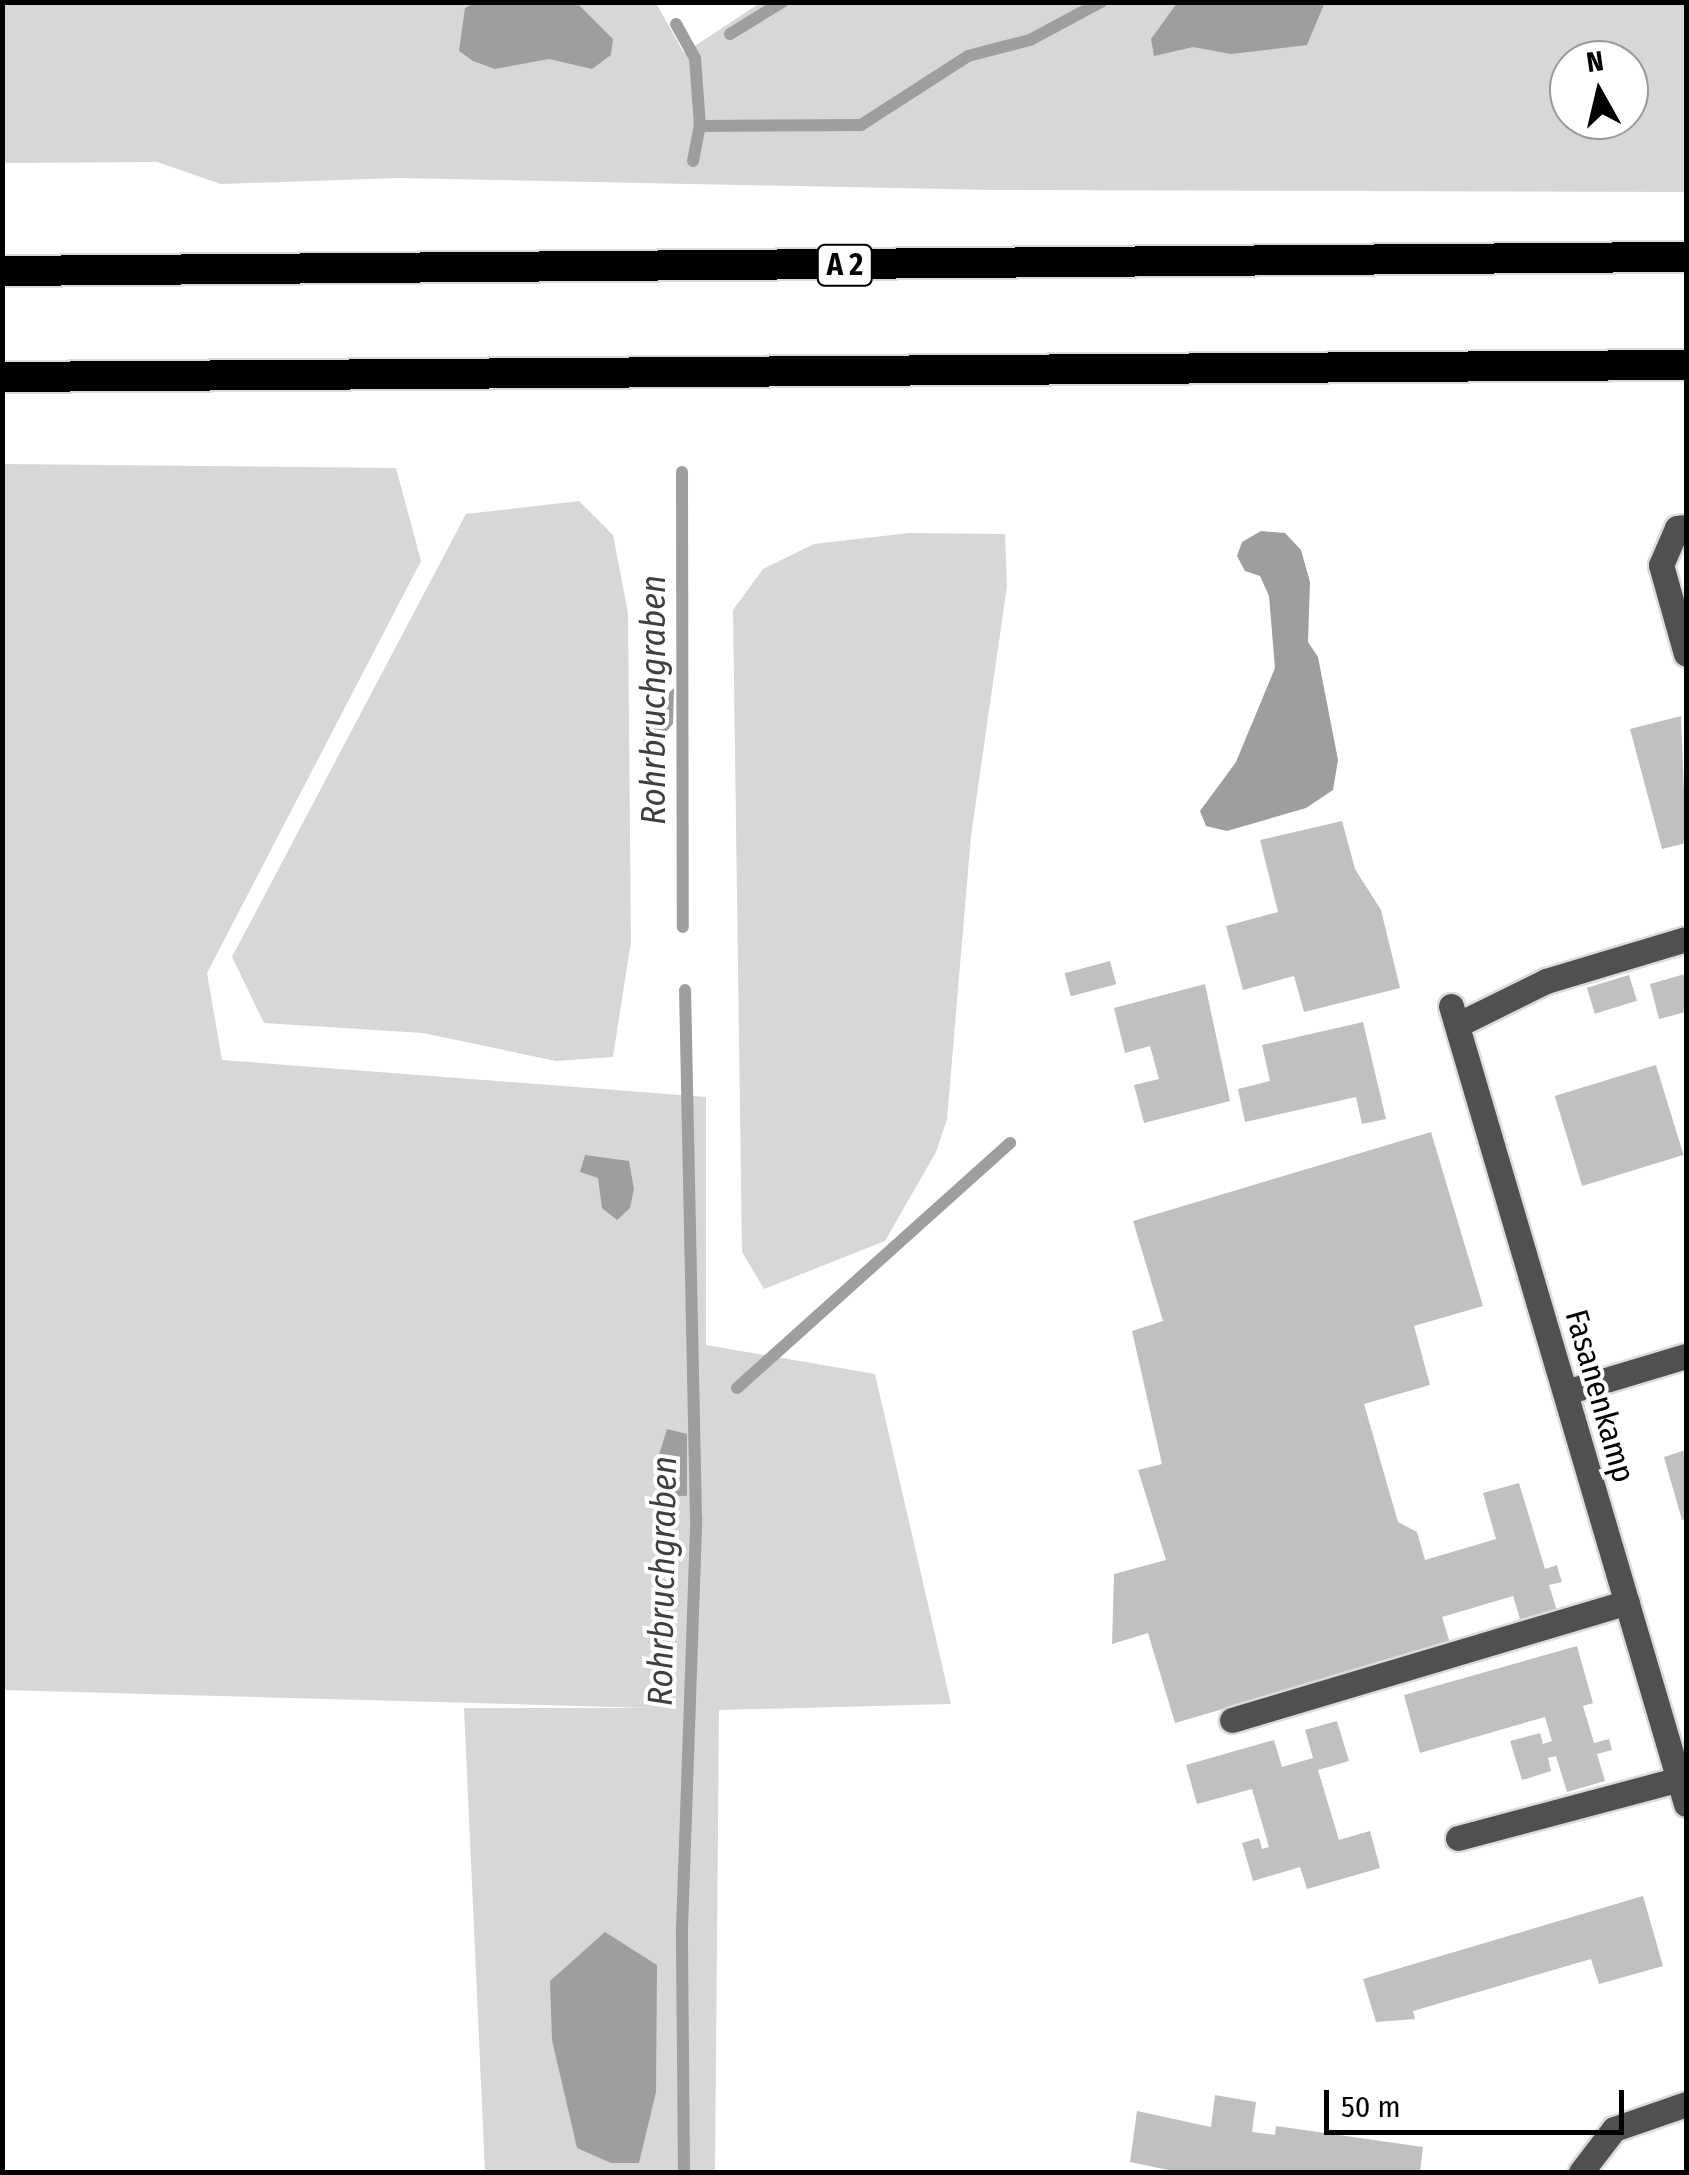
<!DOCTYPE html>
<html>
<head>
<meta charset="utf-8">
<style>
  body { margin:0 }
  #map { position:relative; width:1689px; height:2175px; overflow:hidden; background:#fff; font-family:"Fira Sans Condensed",sans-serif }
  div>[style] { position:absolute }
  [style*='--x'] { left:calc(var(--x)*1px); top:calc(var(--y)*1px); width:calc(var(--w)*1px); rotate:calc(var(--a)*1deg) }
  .green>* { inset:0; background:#d7d7d7 }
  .water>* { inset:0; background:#9e9e9e }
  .stream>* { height:12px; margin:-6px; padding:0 6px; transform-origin:6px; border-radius:6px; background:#9e9e9e }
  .building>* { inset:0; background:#c0c0c0; transform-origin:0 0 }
  .roads { filter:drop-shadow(2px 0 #dbdbdb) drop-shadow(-2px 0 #dbdbdb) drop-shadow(0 2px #dbdbdb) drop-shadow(0 -2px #dbdbdb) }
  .minor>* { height:25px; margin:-12.5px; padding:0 12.5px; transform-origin:12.5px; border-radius:12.5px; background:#505050 }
  .highway>* { height:30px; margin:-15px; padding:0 15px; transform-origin:15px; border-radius:15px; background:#000 }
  span { translate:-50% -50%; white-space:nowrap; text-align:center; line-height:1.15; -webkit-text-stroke:8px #fff; paint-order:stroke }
  .shield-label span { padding:2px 8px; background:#fff; border:2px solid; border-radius:8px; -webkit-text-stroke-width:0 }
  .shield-label { font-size:30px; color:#000; font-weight:700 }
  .street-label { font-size:32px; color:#000 }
  .water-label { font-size:35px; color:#3f3f3f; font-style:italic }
  .frame { position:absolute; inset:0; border:5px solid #000; pointer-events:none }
  .north { position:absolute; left:1549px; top:40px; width:100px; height:100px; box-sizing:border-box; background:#fff; border:2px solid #999; border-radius:50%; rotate:352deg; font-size:28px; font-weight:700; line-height:40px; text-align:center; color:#000 }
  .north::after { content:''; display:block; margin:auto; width:35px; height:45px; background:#000; clip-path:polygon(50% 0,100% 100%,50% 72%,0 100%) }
  .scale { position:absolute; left:1324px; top:2090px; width:300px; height:45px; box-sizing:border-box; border:5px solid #000; border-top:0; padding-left:12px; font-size:30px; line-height:35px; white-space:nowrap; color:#000; -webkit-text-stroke:8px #fff; paint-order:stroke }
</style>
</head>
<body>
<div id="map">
  <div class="green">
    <i style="clip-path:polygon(evenodd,2px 3px,656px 3px,684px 53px,760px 3px,1686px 3px,1686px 192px,993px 190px,398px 178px,221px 184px,157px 162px,3px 163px,2px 3px,1569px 60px,1629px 60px,1629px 120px,1569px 120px,1569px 60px)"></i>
    <i style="clip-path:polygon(3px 464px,396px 468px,421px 561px,207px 973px,222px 1060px,706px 1097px,706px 1345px,875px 1374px,951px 1704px,719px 1710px,715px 2172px,485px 2172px,464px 1708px,650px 1708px,3px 1690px)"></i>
    <i style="clip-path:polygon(579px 501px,613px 535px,628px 613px,631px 941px,613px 1057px,556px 1061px,423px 1033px,264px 1023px,232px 957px,466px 514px)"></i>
    <i style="clip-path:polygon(909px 533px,1005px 534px,1007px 586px,971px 836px,947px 1119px,936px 1152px,885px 1241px,764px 1289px,742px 1252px,733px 610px,763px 569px,814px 544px)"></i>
  </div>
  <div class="water">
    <i style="clip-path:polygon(1325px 2px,1307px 45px,1231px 54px,1193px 47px,1154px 56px,1151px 39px,1177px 3px)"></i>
    <i style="clip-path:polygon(474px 3px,577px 3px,613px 39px,611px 55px,592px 69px,549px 59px,495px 69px,473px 61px,459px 51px,465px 8px)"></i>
    <i style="clip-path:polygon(1261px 531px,1285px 533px,1301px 550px,1310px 582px,1308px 642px,1318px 657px,1338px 760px,1333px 790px,1306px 808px,1227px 831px,1206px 826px,1200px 811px,1236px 762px,1275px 668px,1269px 596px,1260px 576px,1245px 571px,1237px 556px,1242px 542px)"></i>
    <i style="clip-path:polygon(674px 688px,673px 724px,651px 749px,640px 752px,653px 708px)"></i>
    <i style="clip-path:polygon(585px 1155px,629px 1161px,634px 1189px,630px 1208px,617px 1220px,602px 1208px,598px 1178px,580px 1172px)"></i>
    <i style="clip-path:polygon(667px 1429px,687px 1434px,687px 1496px,658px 1495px,658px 1458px)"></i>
    <i style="clip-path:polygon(605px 1932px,657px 1965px,656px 2092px,639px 2163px,611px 2163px,577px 2148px,552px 2040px,550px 1981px)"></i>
  </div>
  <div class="stream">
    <i style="--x:676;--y:24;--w:39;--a:61"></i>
    <i style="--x:695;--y:58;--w:68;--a:85.8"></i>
    <i style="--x:730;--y:34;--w:61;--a:-31.6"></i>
    <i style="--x:693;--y:161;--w:36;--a:-79"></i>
    <i style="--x:700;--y:126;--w:161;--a:-0.4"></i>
    <i style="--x:861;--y:125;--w:127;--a:-32.8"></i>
    <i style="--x:968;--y:56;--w:64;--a:-14.5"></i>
    <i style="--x:1030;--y:40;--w:81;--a:-28.2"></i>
    <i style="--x:682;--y:472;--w:455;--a:89.9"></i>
    <i style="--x:737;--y:1388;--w:367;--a:-41.9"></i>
    <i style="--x:684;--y:2172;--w:243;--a:-90.5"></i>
    <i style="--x:682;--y:1929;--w:411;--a:-88"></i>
    <i style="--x:696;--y:1518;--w:528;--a:-91.19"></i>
  </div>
  <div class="building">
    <i style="clip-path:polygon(1681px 716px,1686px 843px,1662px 849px,1630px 729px)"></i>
    <i style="clip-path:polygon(1342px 821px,1355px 869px,1381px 910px,1400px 988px,1304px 1012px,1294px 976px,1243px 990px,1226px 926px,1278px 912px,1260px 840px)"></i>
    <i style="left:1110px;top:961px;width:24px;height:47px;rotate:75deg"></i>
    <i style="clip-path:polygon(1685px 974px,1686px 1012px,1659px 1019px,1650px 984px)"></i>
    <i style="left:1629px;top:975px;width:27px;height:44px;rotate:73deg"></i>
    <i style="clip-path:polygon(1205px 984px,1230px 1101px,1144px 1123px,1134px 1085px,1159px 1079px,1150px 1046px,1125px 1053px,1114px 1008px)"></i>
    <i style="clip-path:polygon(1363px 1022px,1386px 1119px,1362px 1124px,1356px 1097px,1245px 1122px,1238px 1089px,1270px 1081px,1262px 1045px)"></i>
    <i style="left:1656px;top:1065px;width:94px;height:106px;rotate:73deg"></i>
    <i style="clip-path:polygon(1431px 1132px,1483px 1306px,1414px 1326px,1430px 1385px,1364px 1404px,1398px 1522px,1417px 1532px,1425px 1560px,1496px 1539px,1483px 1493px,1519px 1483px,1545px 1569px,1557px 1565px,1559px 1573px,1562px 1582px,1549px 1585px,1557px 1611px,1521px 1622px,1513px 1596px,1442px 1617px,1450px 1643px,1175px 1723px,1148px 1633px,1112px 1644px,1114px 1574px,1166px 1560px,1138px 1470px,1162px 1464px,1132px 1331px,1163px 1321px,1133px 1221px)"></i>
    <i style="clip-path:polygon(1686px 1450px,1686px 1519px,1682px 1520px,1664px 1457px)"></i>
    <i style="clip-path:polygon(1577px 1646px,1593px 1703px,1583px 1706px,1594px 1743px,1609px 1739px,1612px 1750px,1597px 1754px,1605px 1781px,1567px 1792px,1556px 1756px,1548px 1758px,1551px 1771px,1522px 1780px,1510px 1741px,1540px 1733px,1543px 1744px,1552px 1741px,1545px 1717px,1420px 1753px,1404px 1695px)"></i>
    <i style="clip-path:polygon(1337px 1721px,1349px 1761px,1318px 1770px,1339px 1840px,1370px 1831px,1380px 1868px,1307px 1889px,1300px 1867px,1253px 1881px,1242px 1843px,1259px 1838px,1262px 1849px,1269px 1847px,1252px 1789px,1197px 1804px,1186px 1765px,1274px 1740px,1282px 1767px,1313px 1758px,1305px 1730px)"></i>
    <i style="clip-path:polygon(1643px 1896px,1663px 1966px,1599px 1984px,1591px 1959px,1413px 2011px,1415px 2019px,1376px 2022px,1363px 1979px)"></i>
    <i style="clip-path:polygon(1215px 2095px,1256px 2102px,1252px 2132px,1275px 2135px,1276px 2126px,1423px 2147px,1420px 2172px,1178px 2172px,1130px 2162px,1137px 2111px,1211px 2127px)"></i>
  </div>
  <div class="roads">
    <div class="minor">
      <i style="--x:1686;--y:527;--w:9;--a:174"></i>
      <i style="--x:1677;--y:528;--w:40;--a:113.4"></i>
      <i style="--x:1661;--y:565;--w:92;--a:74.3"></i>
      <i style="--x:1451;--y:1006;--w:832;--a:73.59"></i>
      <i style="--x:1457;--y:1025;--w:99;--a:-26.3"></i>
      <i style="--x:1546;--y:981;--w:146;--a:-16.7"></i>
      <i style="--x:1566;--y:1392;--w:125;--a:-16.7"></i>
      <i style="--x:1232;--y:1720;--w:412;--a:-16.6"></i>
      <i style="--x:1458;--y:1838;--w:229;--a:-14.9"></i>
      <i style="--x:1581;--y:2172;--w:54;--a:-52.5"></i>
      <i style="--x:1614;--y:2129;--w:76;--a:-19.1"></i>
    </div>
    <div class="highway">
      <i style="--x:2;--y:271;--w:1684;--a:-0.48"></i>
      <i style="--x:2;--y:377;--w:1684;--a:-0.41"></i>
    </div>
  </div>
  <div class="shield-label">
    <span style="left:845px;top:265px">A 2</span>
  </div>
  <div class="street-label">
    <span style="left:1600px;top:1396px;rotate:74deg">Fasanenkamp</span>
  </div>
  <div class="water-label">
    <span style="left:653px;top:700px;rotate:-90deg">Rohrbruchgraben</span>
    <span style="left:662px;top:1581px;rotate:-89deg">Rohrbruchgraben</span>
  </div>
  <div class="frame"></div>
  <div class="north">N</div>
  <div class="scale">50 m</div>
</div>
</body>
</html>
